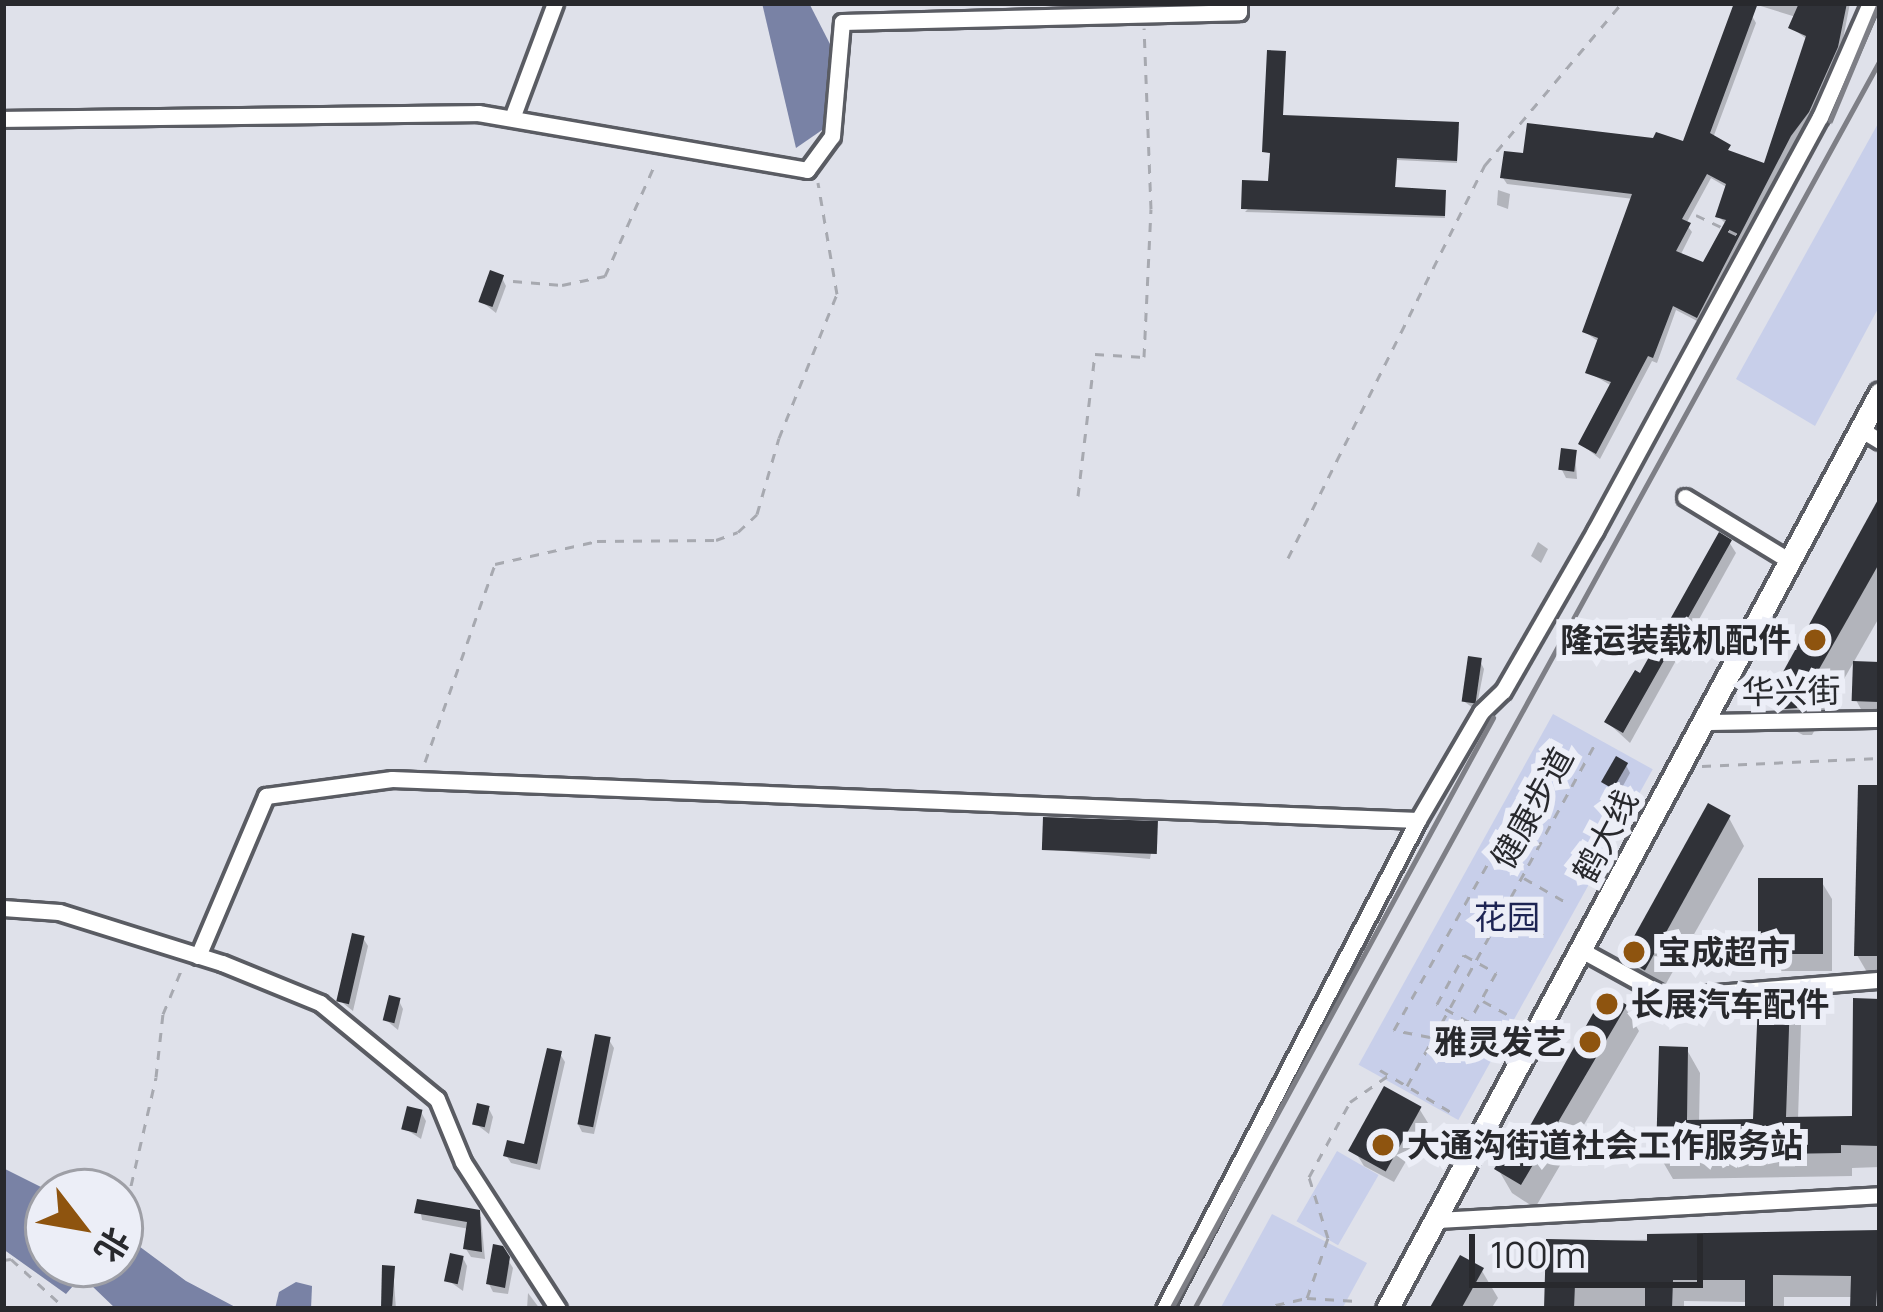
<!DOCTYPE html>
<html>
<head>
<meta charset="utf-8">
<style>
  body { margin:0 }
  #map { position:relative; width:1883px; height:1312px; overflow:hidden; background:#dfe1ea; font-family:Manrope,"Noto Sans SC",sans-serif }
  div>[style] { position:absolute }
  [style*='--x'] { left:calc(var(--x)*1px); top:calc(var(--y)*1px); width:calc(var(--w)*1px); rotate:calc(var(--a)*1deg) }
  .green>* { inset:0; background:#c8cfea; transform-origin:0 0 }
  .water>* { inset:0; background:#7982a5 }
  .shadow>* { inset:0; background:#0003 }
  .building>* { inset:0; background:#303238; transform-origin:0 0 }
  .path>* { height:3px; margin-top:-1.5px; transform-origin:0; background:repeating-linear-gradient(90deg,#a7a9b0 0 9px,transparent 0 18px) }
  .roads { filter:drop-shadow(3px 0 #5a5c63) drop-shadow(-3px 0 #5a5c63) drop-shadow(0 3px #5a5c63) drop-shadow(0 -3px #5a5c63) }
  .minor>* { height:15px; margin:-7.5px; padding:0 7.5px; transform-origin:7.5px; border-radius:7.5px; background:#fff }
  .highway>* { height:21px; margin:-10.5px; padding:0 10.5px; transform-origin:10.5px; border-radius:10.5px; background:#fff }
  .rail>* { height:4.5px; margin:-2.25px; padding:0 2.25px; transform-origin:2.25px; border-radius:2.25px; background:#7e7f86 }
  .dots>* { width:33px; height:33px; translate:-50% -50%; box-sizing:border-box; border:6px solid #eceef7; border-radius:50% }
  span { translate:-50% -50%; white-space:nowrap; text-align:center; line-height:1.15; -webkit-text-stroke:12px #eceef7; paint-order:stroke }
  .poi-label { font-size:33px; color:#28292d; font-weight:700 }
  .right { translate:-100% -50%; text-align:right }
  .left { translate:0 -50%; text-align:left }
  .street-label { font-size:33px; color:#28292d }
  .park-label { font-size:33px; color:#1d2453 }
  .frame { position:absolute; inset:0; border:6px solid #28292d; pointer-events:none }
  .north { position:absolute; left:24px; top:1168px; width:120px; height:120px; box-sizing:border-box; background:#eceef7; border:3px solid #9e9fa6; border-radius:50%; rotate:121deg; font-size:33px; font-weight:700; line-height:48px; text-align:center; color:#28292d }
  .north::after { content:''; display:block; margin:auto; width:42px; height:54px; background:#8e540f; clip-path:polygon(50% 0,100% 100%,50% 72%,0 100%) }
  .scale { position:absolute; left:1469px; top:1234px; width:234px; height:54px; box-sizing:border-box; border:6px solid #28292d; border-top:0; padding-left:15px; font-size:36px; line-height:42px; white-space:nowrap; color:#28292d; -webkit-text-stroke:9px #eceef7; paint-order:stroke }
</style>
</head>
<body>
<div id="map">
  <div class="green">
    <i style="clip-path:polygon(1880px 120px,1880px 305px,1815px 426px,1736px 379px)"></i>
    <i style="left:1553px;top:714px;width:114px;height:401px;rotate:29deg"></i>
    <i style="left:1337px;top:1151px;width:48px;height:81px;rotate:30deg"></i>
    <i style="clip-path:polygon(1272px 1214px,1367px 1263px,1342px 1309px,1220px 1309px)"></i>
  </div>
  <div class="water">
    <i style="clip-path:polygon(762px 3px,809px 3px,831px 46px,825px 128px,796px 148px)"></i>
    <i style="clip-path:polygon(3px 1168px,51px 1192px,48px 1264px,92px 1264px,66px 1294px,3px 1249px)"></i>
    <i style="clip-path:polygon(124px 1235px,186px 1281px,239px 1309px,116px 1309px,92px 1286px,90px 1275px,100px 1264px,120px 1264px)"></i>
    <i style="clip-path:polygon(296px 1282px,312px 1286px,311px 1309px,275px 1309px,279px 1292px)"></i>
  </div>
  <div class="shadow">
    <i style="clip-path:polygon(evenodd,1751px 3px,1850px 3px,1840px 55px,1812px 119px,1701px 323px,1676px 310px,1657px 363px,1652px 361px,1600px 459px,1581px 444px,1612px 386px,1588px 372px,1599px 342px,1585px 332px,1634px 199px,1507px 184px,1503px 178px,1685px 144px,1752px 16px,1756px 23px,1713px 138px,1734px 155px,1765px 167px,1808px 40px,1792px 28px,1796px 17px,1751px 3px,1711px 178px,1728px 188px,1718px 216px,1727px 225px,1705px 265px,1680px 256px,1692px 232px,1686px 224px,1711px 178px)"></i>
    <i style="clip-path:polygon(1284px 53px,1283px 118px,1459px 128px,1457px 163px,1397px 160px,1395px 190px,1444px 193px,1445px 218px,1245px 212px,1271px 185px,1273px 155px,1265px 151px)"></i>
    <i style="clip-path:polygon(1498px 190px,1510px 194px,1508px 209px,1497px 205px)"></i>
    <i style="clip-path:polygon(502px 278px,506px 286px,496px 313px,481px 301px)"></i>
    <i style="clip-path:polygon(1575px 452px,1577px 479px,1566px 478px,1562px 470px)"></i>
    <i style="clip-path:polygon(1880px 503px,1880px 616px,1812px 735px,1803px 735px,1788px 727px,1772px 699px)"></i>
    <i style="clip-path:polygon(1538px 542px,1548px 549px,1541px 563px,1531px 556px)"></i>
    <i style="clip-path:polygon(1729px 542px,1736px 553px,1630px 743px,1607px 722px)"></i>
    <i style="clip-path:polygon(1480px 661px,1484px 669px,1476px 710px,1462px 700px)"></i>
    <i style="clip-path:polygon(1880px 665px,1880px 713px,1863px 713px,1856px 700px)"></i>
    <i style="clip-path:polygon(1626px 765px,1630px 773px,1618px 795px,1604px 782px)"></i>
    <i style="clip-path:polygon(1880px 788px,1880px 979px,1871px 979px,1857px 955px)"></i>
    <i style="clip-path:polygon(1729px 818px,1744px 846px,1659px 996px,1639px 984px,1623px 957px)"></i>
    <i style="clip-path:polygon(1156px 825px,1150px 859px,1043px 849px)"></i>
    <i style="clip-path:polygon(1821px 881px,1832px 899px,1832px 971px,1771px 971px,1761px 954px)"></i>
    <i style="clip-path:polygon(363px 938px,368px 946px,353px 1011px,339px 1000px)"></i>
    <i style="clip-path:polygon(399px 1001px,403px 1009px,398px 1030px,386px 1020px)"></i>
    <i style="clip-path:polygon(1788px 1002px,1801px 1025px,1798px 1119px,1855px 1119px,1880px 1002px,1880px 1167px,1852px 1168px,1852px 1176px,1673px 1179px,1659px 1155px,1687px 1050px,1700px 1073px,1699px 1123px,1756px 1122px)"></i>
    <i style="clip-path:polygon(1625px 1007px,1639px 1031px,1535px 1208px,1512px 1193px,1498px 1169px,1518px 1154px)"></i>
    <i style="clip-path:polygon(609px 1040px,614px 1048px,594px 1134px,582px 1132px,578px 1124px)"></i>
    <i style="clip-path:polygon(560px 1054px,565px 1062px,540px 1170px,511px 1163px,506px 1155px,527px 1147px)"></i>
    <i style="clip-path:polygon(489px 1109px,493px 1117px,489px 1134px,476px 1124px)"></i>
    <i style="clip-path:polygon(1420px 1110px,1428px 1123px,1394px 1182px,1364px 1166px,1356px 1153px)"></i>
    <i style="clip-path:polygon(421px 1112px,426px 1121px,421px 1139px,404px 1128px)"></i>
    <i style="clip-path:polygon(419px 1202px,481px 1217px,485px 1259px,471px 1257px,466px 1249px,469px 1229px,422px 1220px)"></i>
    <i style="clip-path:polygon(1880px 1234px,1880px 1309px,1853px 1309px,1853px 1297px,1784px 1297px,1784px 1309px,1748px 1309px,1748px 1302px,1684px 1301px,1684px 1309px,1547px 1309px,1549px 1242px)"></i>
    <i style="clip-path:polygon(501px 1249px,513px 1268px,508px 1294px,493px 1292px,489px 1284px)"></i>
    <i style="clip-path:polygon(463px 1258px,467px 1266px,463px 1291px,449px 1281px)"></i>
    <i style="clip-path:polygon(393px 1269px,396px 1309px,384px 1309px)"></i>
    <i style="clip-path:polygon(1482px 1271px,1498px 1298px,1491px 1309px,1432px 1309px)"></i>
    <i style="clip-path:polygon(528px 1293px,540px 1309px,527px 1309px)"></i>
  </div>
  <div class="building">
    <i style="clip-path:polygon(evenodd,1734px 3px,1758px 3px,1710px 133px,1731px 145px,1728px 150px,1764px 163px,1806px 36px,1788px 28px,1799px 3px,1847px 3px,1838px 47px,1809px 112px,1791px 136px,1697px 318px,1673px 306px,1653px 358px,1648px 356px,1596px 454px,1578px 444px,1611px 382px,1585px 373px,1598px 338px,1582px 332px,1632px 194px,1500px 178px,1504px 151px,1523px 153px,1527px 123px,1653px 138px,1656px 132px,1683px 141px,1734px 3px,1707px 174px,1726px 184px,1715px 217px,1726px 220px,1703px 262px,1676px 251px,1691px 223px,1682px 219px,1707px 174px)"></i>
    <i style="clip-path:polygon(1267px 50px,1286px 51px,1283px 115px,1459px 122px,1457px 161px,1397px 158px,1395px 187px,1446px 190px,1445px 216px,1241px 209px,1242px 180px,1268px 181px,1270px 153px,1262px 152px)"></i>
    <i style="left:490px;top:270px;width:15px;height:34px;rotate:20deg"></i>
    <i style="left:1561px;top:448px;width:16px;height:22px;rotate:7deg"></i>
    <i style="clip-path:polygon(1880px 496px,1880px 562px,1797px 708px,1785px 709px,1768px 699px)"></i>
    <i style="clip-path:polygon(1719px 532px,1732px 540px,1623px 733px,1604px 722px,1635px 670px,1640px 673px)"></i>
    <i style="left:1468px;top:656px;width:14px;height:46px;rotate:8deg"></i>
    <i style="left:1853px;top:661px;width:27px;height:40px;rotate:2deg"></i>
    <i style="left:1616px;top:756px;width:14px;height:30px;rotate:30deg"></i>
    <i style="clip-path:polygon(1858px 785px,1880px 785px,1880px 956px,1854px 956px)"></i>
    <i style="left:1708px;top:803px;width:26px;height:177px;rotate:29deg"></i>
    <i style="left:1043px;top:817px;width:115px;height:33px;rotate:2deg"></i>
    <i style="left:1823px;top:878px;width:76px;height:65px;rotate:90deg"></i>
    <i style="left:352px;top:933px;width:13px;height:70px;rotate:13deg"></i>
    <i style="clip-path:polygon(1605px 992px,1627px 1005px,1521px 1185px,1494px 1169px,1509px 1145px,1517px 1149px)"></i>
    <i style="left:389px;top:995px;width:12px;height:26px;rotate:14deg"></i>
    <i style="clip-path:polygon(1853px 998px,1880px 999px,1880px 1146px,1841px 1145px,1841px 1153px,1656px 1156px,1659px 1046px,1688px 1047px,1687px 1120px,1753px 1119px,1758px 1002px,1790px 999px,1786px 1117px,1852px 1116px)"></i>
    <i style="left:595px;top:1034px;width:16px;height:92px;rotate:11deg"></i>
    <i style="clip-path:polygon(547px 1048px,562px 1051px,537px 1164px,503px 1156px,507px 1140px,524px 1144px)"></i>
    <i style="left:1384px;top:1086px;width:43px;height:74px;rotate:29deg"></i>
    <i style="left:477px;top:1103px;width:13px;height:22px;rotate:13deg"></i>
    <i style="left:407px;top:1106px;width:16px;height:24px;rotate:14deg"></i>
    <i style="clip-path:polygon(417px 1199px,480px 1210px,482px 1252px,463px 1249px,467px 1222px,414px 1213px)"></i>
    <i style="clip-path:polygon(1880px 1230px,1876px 1309px,1850px 1309px,1851px 1276px,1773px 1275px,1773px 1309px,1745px 1309px,1745px 1280px,1673px 1280px,1672px 1309px,1645px 1309px,1645px 1285px,1575px 1284px,1574px 1309px,1544px 1309px,1546px 1239px,1647px 1241px,1647px 1234px)"></i>
    <i style="clip-path:polygon(493px 1244px,503px 1246px,510px 1257px,505px 1288px,486px 1284px)"></i>
    <i style="left:450px;top:1253px;width:14px;height:29px;rotate:12deg"></i>
    <i style="clip-path:polygon(1460px 1255px,1484px 1268px,1461px 1309px,1429px 1309px)"></i>
    <i style="clip-path:polygon(382px 1265px,395px 1266px,392px 1309px,381px 1309px)"></i>
  </div>
  <div class="path">
    <i style="--x:1696;--y:215;--w:49;--a:25.5"></i>
    <i style="--x:513;--y:281;--w:49;--a:4.7"></i>
    <i style="--x:562;--y:285;--w:44;--a:-11.8"></i>
    <i style="--x:605;--y:276;--w:125;--a:-65.9"></i>
    <i style="--x:1078;--y:496;--w:143;--a:-83.2"></i>
    <i style="--x:1095;--y:354;--w:49;--a:3.5"></i>
    <i style="--x:1144;--y:357;--w:148;--a:-87.3"></i>
    <i style="--x:1151;--y:209;--w:181;--a:-92.2"></i>
    <i style="--x:1288;--y:558;--w:440;--a:-63.4"></i>
    <i style="--x:1485;--y:165;--w:212;--a:-49.8"></i>
    <i style="--x:425;--y:762;--w:210;--a:-70.5"></i>
    <i style="--x:495;--y:564;--w:105;--a:-12.7"></i>
    <i style="--x:597;--y:541;--w:119;--a:-0.5"></i>
    <i style="--x:716;--y:540;--w:23;--a:-20"></i>
    <i style="--x:738;--y:532;--w:26;--a:-43"></i>
    <i style="--x:757;--y:514;--w:79;--a:-73.9"></i>
    <i style="--x:779;--y:438;--w:155;--a:-68.1"></i>
    <i style="--x:837;--y:294;--w:113;--a:-99.7"></i>
    <i style="--x:1702;--y:766;--w:178;--a:-2.6"></i>
    <i style="--x:1524;--y:878;--w:52;--a:30"></i>
    <i style="--x:1504;--y:913;--w:53;--a:29.5"></i>
    <i style="--x:1464;--y:955;--w:37;--a:29"></i>
    <i style="--x:1496;--y:973;--w:56;--a:118.9"></i>
    <i style="--x:1469;--y:1022;--w:37;--a:-151"></i>
    <i style="--x:1437;--y:1004;--w:56;--a:-61.1"></i>
    <i style="--x:1483;--y:1001;--w:29;--a:29"></i>
    <i style="--x:1430;--y:1037;--w:37;--a:-169"></i>
    <i style="--x:1394;--y:1030;--w:242;--a:-60.6"></i>
    <i style="--x:1513;--y:819;--w:34;--a:28"></i>
    <i style="--x:1380;--y:1070;--w:86;--a:30.7"></i>
    <i style="--x:1407;--y:1086;--w:390;--a:-61.2"></i>
    <i style="--x:127;--y:1203;--w:129;--a:-77"></i>
    <i style="--x:156;--y:1077;--w:63;--a:-83.7"></i>
    <i style="--x:163;--y:1014;--w:52;--a:-67.4"></i>
    <i style="--x:3;--y:1260;--w:8;--a:-7"></i>
    <i style="--x:11;--y:1259;--w:74;--a:42.3"></i>
    <i style="--x:1307;--y:1298;--w:64;--a:-70.7"></i>
    <i style="--x:1328;--y:1238;--w:64;--a:-107.3"></i>
    <i style="--x:1309;--y:1177;--w:85;--a:-61.3"></i>
    <i style="--x:1350;--y:1102;--w:47;--a:-34.7"></i>
    <i style="--x:1258;--y:1309;--w:50;--a:-12.7"></i>
    <i style="--x:1307;--y:1298;--w:50;--a:3.4"></i>
  </div>
  <div class="roads">
    <div class="minor">
      <i style="--x:512;--y:118;--w:123;--a:-69.5"></i>
      <i style="--x:3;--y:119;--w:475;--a:-0.7"></i>
      <i style="--x:478;--y:113;--w:334;--a:9.8"></i>
      <i style="--x:807;--y:170;--w:42;--a:-53.7"></i>
      <i style="--x:832;--y:136;--w:114;--a:-85"></i>
      <i style="--x:842;--y:22;--w:397;--a:-1.4"></i>
      <i style="--x:1239;--y:12;--w:9;--a:-90"></i>
      <i style="--x:1860;--y:429;--w:23;--a:31"></i>
      <i style="--x:1685;--y:497;--w:123;--a:31.4"></i>
      <i style="--x:1704;--y:722;--w:176;--a:-1"></i>
      <i style="--x:3;--y:908;--w:56;--a:4.1"></i>
      <i style="--x:59;--y:912;--w:171;--a:17.4"></i>
      <i style="--x:222;--y:963;--w:106;--a:22.2"></i>
      <i style="--x:320;--y:1003;--w:151;--a:39.4"></i>
      <i style="--x:437;--y:1099;--w:68;--a:67.6"></i>
      <i style="--x:463;--y:1162;--w:175;--a:57.1"></i>
      <i style="--x:1581;--y:950;--w:98;--a:28.7"></i>
      <i style="--x:1667;--y:997;--w:214;--a:-4.6"></i>
      <i style="--x:198;--y:956;--w:174;--a:-67"></i>
      <i style="--x:266;--y:796;--w:127;--a:-7.7"></i>
      <i style="--x:392;--y:779;--w:1027;--a:2.29"></i>
      <i style="--x:1436;--y:1220;--w:445;--a:-3.2"></i>
      <i style="--x:1164;--y:1309;--w:551;--a:-62.55"></i>
      <i style="--x:1418;--y:820;--w:125;--a:-59.7"></i>
      <i style="--x:1481;--y:712;--w:30;--a:-44"></i>
      <i style="--x:1503;--y:691;--w:185;--a:-60.1"></i>
      <i style="--x:1595;--y:531;--w:471;--a:-61.5"></i>
      <i style="--x:1820;--y:117;--w:124;--a:-66.3"></i>
    </div>
    <div class="highway">
      <i style="--x:1387;--y:1309;--w:1040;--a:-61.71"></i>
    </div>
  </div>
  <div class="rail">
    <i style="--x:1830;--y:121;--w:128;--a:-67.4"></i>
    <i style="--x:1171;--y:1309;--w:673;--a:-61.42"></i>
    <i style="--x:1194;--y:1309;--w:1425;--a:-61.22"></i>
  </div>
  <div class="dots">
    <i style="left:1815px;top:640px;background:#8e540f"></i>
    <i style="left:1634px;top:952px;background:#8e540f"></i>
    <i style="left:1607px;top:1004px;background:#8e540f"></i>
    <i style="left:1590px;top:1042px;background:#8e540f"></i>
    <i style="left:1383px;top:1145px;background:#8e540f"></i>
  </div>
  <div class="poi-label">
    <span class="right" style="left:1791px;top:640px">隆运装载机配件</span>
    <span class="left" style="left:1658px;top:952px">宝成超市</span>
    <span class="left" style="left:1631px;top:1004px">长展汽车配件</span>
    <span class="right" style="left:1566px;top:1042px">雅灵发艺</span>
    <span class="left" style="left:1407px;top:1145px">大通沟街道社会工作服务站</span>
  </div>
  <div class="street-label">
    <span style="left:1791px;top:691px;rotate:-1deg">华兴街</span>
    <span style="left:1532px;top:808px;rotate:-61deg">健康步道</span>
    <span style="left:1605px;top:836px;rotate:-62deg">鹤大线</span>
  </div>
  <div class="park-label">
    <span style="left:1507px;top:917px">花园</span>
  </div>
  <div class="frame"></div>
  <div class="north">北</div>
  <div class="scale">100 m</div>
</div>
</body>
</html>
